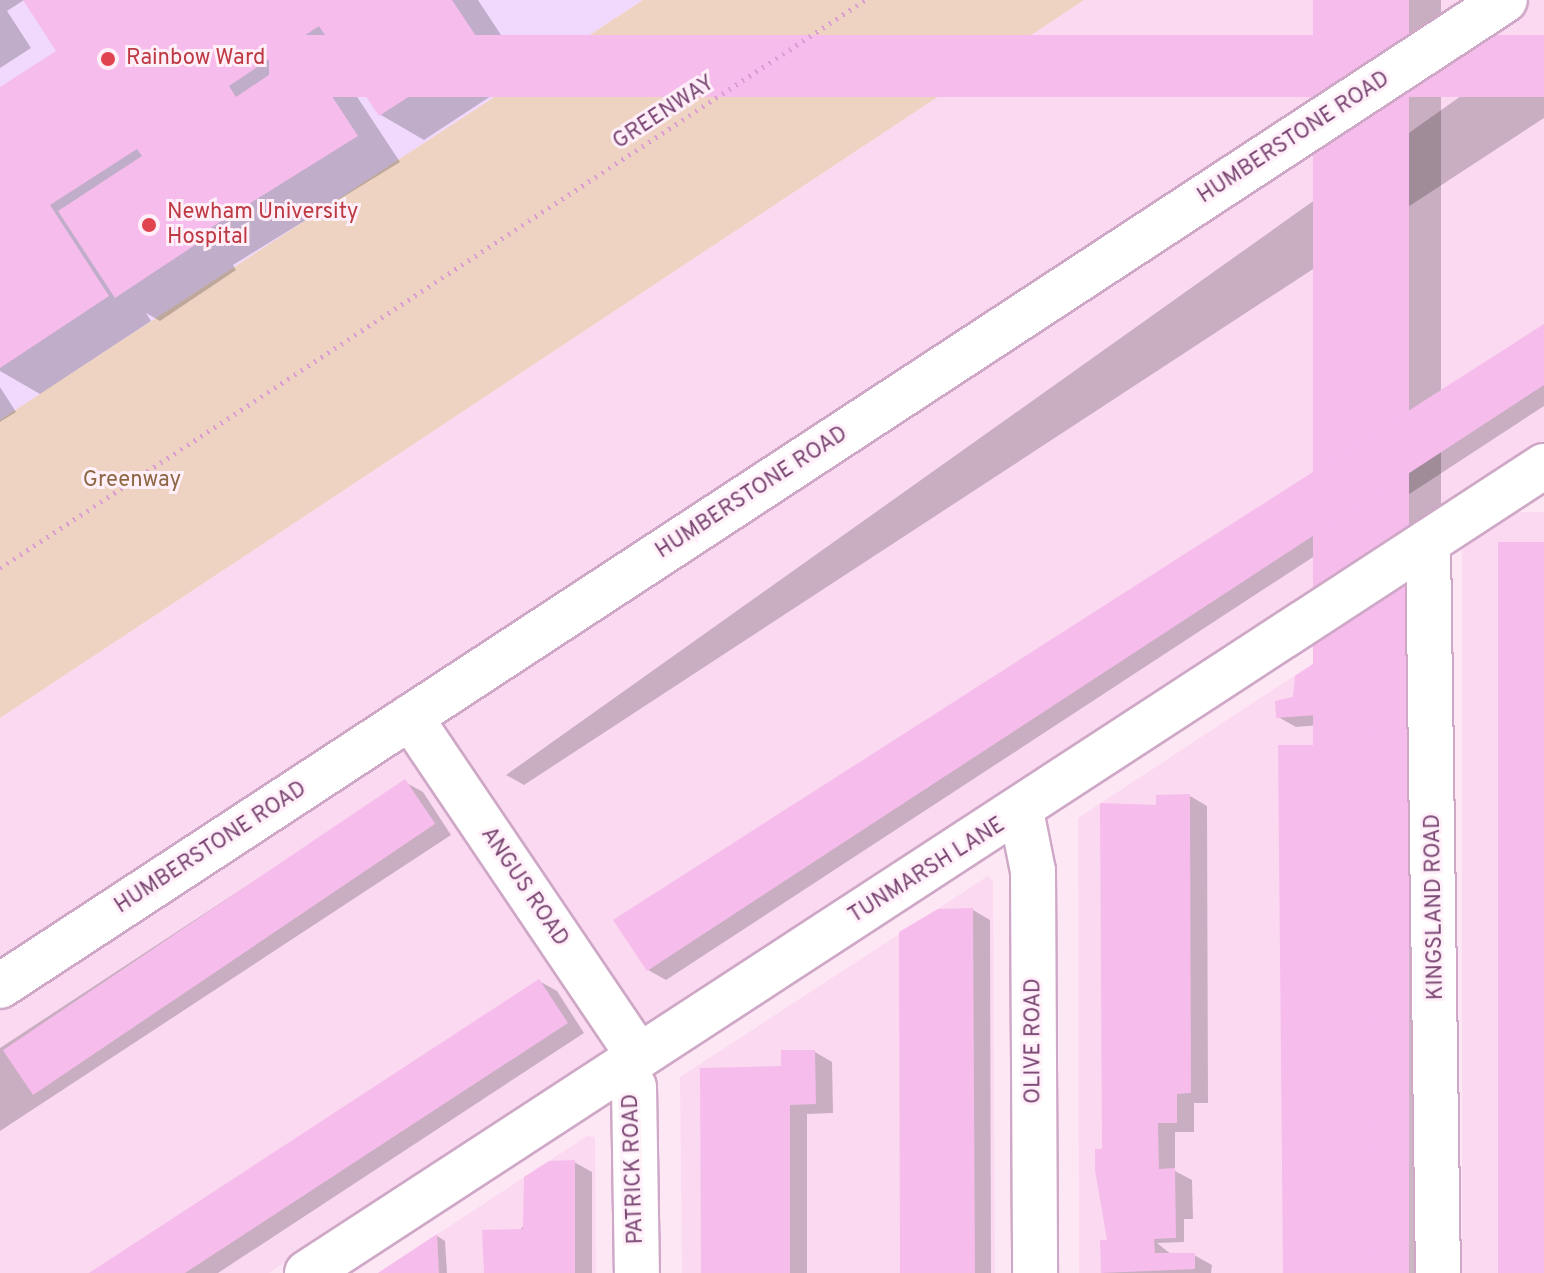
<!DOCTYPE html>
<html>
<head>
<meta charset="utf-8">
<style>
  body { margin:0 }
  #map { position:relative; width:1544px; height:1273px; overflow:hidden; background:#fee7f5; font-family:Overpass,sans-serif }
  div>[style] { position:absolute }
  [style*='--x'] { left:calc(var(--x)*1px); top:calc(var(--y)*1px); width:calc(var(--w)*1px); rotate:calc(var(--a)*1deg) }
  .residential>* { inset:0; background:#fbdaf1; transform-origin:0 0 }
  .medical>* { inset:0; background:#f0d9fd }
  .green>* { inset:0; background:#eed3c3 }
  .shadow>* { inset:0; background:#0003; transform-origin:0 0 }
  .building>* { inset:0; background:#f6bcec; transform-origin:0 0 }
  .path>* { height:5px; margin-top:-2.5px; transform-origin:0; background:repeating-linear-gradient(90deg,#dc9ed2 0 2px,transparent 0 8px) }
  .roads { filter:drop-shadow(2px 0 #cfa8c7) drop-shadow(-2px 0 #cfa8c7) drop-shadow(0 2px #cfa8c7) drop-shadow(0 -2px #cfa8c7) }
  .minor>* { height:44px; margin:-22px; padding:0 22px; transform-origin:22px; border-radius:22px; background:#fff }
  .dots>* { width:22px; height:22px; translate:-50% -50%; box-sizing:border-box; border:4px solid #ffeff9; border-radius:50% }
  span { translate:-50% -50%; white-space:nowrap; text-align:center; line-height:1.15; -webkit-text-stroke:6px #ffeff9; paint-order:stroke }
  .health-label { font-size:22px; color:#be3a42 }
  .left { translate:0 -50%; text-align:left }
  .street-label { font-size:22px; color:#7b4874 }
  .park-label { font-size:22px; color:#8e6744 }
</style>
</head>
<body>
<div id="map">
  <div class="residential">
    <i style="clip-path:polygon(1084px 0,1544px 0,1544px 448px,269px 1273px,0 1273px,0 718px)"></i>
    <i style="left:1544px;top:512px;width:761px;height:82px;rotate:90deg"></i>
    <i style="clip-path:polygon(1382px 618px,1389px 627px,1392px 1273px,1079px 1273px,1078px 818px)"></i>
    <i style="clip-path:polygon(988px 876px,993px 881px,995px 1273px,682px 1273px,680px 1077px)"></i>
    <i style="clip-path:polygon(587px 1136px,595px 1137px,596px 1273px,378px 1273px)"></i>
  </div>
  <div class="medical">
    <i style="clip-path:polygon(0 0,643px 0,0 420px)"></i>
  </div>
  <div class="green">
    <i style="clip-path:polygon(643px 0,1084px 0,0 718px,0 420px)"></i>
  </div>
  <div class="shadow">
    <i style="clip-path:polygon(0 0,24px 0,7px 11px,31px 48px,0 68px)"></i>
    <i style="clip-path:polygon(26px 0,478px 0,526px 73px,424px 140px,381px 115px,345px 61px,331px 71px,346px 80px,400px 162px,233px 265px,236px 270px,160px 321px,146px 313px,151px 321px,40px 394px,0 371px,0 90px,59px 52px)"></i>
    <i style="left:1317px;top:0;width:124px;height:1574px"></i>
    <i style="clip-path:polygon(1544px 37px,1544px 118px,524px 785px,506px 775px)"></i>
    <i style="clip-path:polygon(1544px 326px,1544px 406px,666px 980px,648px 970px)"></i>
    <i style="clip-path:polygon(0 387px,16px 412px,0 422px)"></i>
    <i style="clip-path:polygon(1370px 642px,1387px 652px,1389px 1273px,1285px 1273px,1321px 747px,1320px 725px,1296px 727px,1278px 717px)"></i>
    <i style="clip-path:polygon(405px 782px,423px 792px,451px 835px,0 1131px,0 1048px)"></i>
    <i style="clip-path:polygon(1190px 796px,1207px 806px,1208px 1103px,1194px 1103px,1194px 1132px,1175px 1132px,1175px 1171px,1192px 1180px,1193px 1219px,1184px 1219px,1184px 1242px,1157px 1243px,1172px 1255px,1194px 1255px,1212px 1265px,1211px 1273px,1103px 1273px,1102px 1242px,1109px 1242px,1104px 1151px,1158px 807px)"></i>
    <i style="clip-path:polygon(973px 910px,990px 920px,991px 1273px,902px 1273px)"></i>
    <i style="clip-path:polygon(539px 981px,557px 991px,584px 1033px,218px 1273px,92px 1273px)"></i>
    <i style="clip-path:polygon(815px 1052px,832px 1062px,833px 1113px,807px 1114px,807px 1273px,703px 1273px,783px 1068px)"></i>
    <i style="clip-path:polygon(574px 1162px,592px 1172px,592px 1273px,486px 1273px)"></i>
    <i style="clip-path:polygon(437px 1236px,445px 1241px,447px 1273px,382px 1273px)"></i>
  </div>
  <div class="building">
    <i style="clip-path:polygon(23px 0,452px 0,484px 48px,379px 116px,319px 26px,229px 86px,236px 97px,303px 52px,358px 136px,191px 240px,195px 245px,115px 298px,58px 211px,142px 156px,137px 149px,50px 205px,109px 296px,0 368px,0 87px,56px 51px)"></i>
    <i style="left:1313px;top:0;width:96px;height:1570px"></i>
    <i style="left:1544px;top:35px;width:62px;height:1275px;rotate:90deg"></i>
    <i style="clip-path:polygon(1544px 324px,1544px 385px,647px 971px,613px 920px)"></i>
    <i style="left:1544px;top:542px;width:731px;height:46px;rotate:90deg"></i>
    <i style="clip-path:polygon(1370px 640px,1372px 1273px,1283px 1273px,1278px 745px,1319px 745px,1317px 715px,1276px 718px,1275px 701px,1293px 697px,1295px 676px,1345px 643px)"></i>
    <i style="left:405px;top:779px;width:54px;height:485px;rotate:56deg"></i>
    <i style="clip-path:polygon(1190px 794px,1191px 1093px,1177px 1094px,1177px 1123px,1158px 1123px,1159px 1169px,1175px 1168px,1176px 1238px,1154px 1239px,1155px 1253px,1195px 1253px,1195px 1269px,1101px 1273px,1100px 1240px,1107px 1240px,1095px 1170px,1095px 1149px,1102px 1149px,1100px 803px,1156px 805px,1156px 795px)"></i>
    <i style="clip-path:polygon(973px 908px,975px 1273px,900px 1273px,899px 932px,938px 909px)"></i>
    <i style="clip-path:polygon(539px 979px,568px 1023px,185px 1273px,89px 1273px)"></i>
    <i style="clip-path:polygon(781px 1050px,815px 1050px,816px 1104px,790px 1105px,790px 1273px,701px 1273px,700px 1068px,781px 1066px)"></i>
    <i style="clip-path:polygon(575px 1160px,575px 1273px,484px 1273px,482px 1230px,523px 1229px,524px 1177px,549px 1161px)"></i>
    <i style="clip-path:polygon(437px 1234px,439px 1273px,378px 1273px)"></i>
  </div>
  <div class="path">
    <i style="--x:0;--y:568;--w:1035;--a:-33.29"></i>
  </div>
  <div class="roads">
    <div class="minor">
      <i style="--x:1428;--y:542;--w:731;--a:89.22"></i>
      <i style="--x:410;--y:717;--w:409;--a:56"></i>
      <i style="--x:1021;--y:811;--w:61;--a:78.7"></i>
      <i style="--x:1033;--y:871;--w:402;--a:89.7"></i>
      <i style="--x:0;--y:986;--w:1799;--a:-33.23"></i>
      <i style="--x:622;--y:1068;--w:22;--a:58"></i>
      <i style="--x:634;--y:1087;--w:186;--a:89.1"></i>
      <i style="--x:307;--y:1273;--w:1477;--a:-33.12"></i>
    </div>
  </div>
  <div class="dots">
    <i style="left:108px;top:59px;background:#e0444e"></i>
    <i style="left:149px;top:225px;background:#e0444e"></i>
  </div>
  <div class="health-label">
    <span class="left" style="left:126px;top:59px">Rainbow Ward</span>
    <span class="left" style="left:167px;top:225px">Newham University<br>Hospital</span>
  </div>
  <div class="street-label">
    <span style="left:664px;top:113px;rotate:-33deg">GREENWAY</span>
    <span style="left:1294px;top:138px;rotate:-33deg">HUMBERSTONE ROAD</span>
    <span style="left:752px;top:493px;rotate:-33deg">HUMBERSTONE ROAD</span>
    <span style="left:211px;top:848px;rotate:-33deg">HUMBERSTONE ROAD</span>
    <span style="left:927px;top:871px;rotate:-32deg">TUNMARSH LANE</span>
    <span style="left:524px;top:887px;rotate:56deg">ANGUS ROAD</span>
    <span style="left:1435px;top:907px;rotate:-91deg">KINGSLAND ROAD</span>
    <span style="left:1034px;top:1041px;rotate:-90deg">OLIVE ROAD</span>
    <span style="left:634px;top:1169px;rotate:-92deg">PATRICK ROAD</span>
  </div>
  <div class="park-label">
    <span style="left:132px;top:481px">Greenway</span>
  </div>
</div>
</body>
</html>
